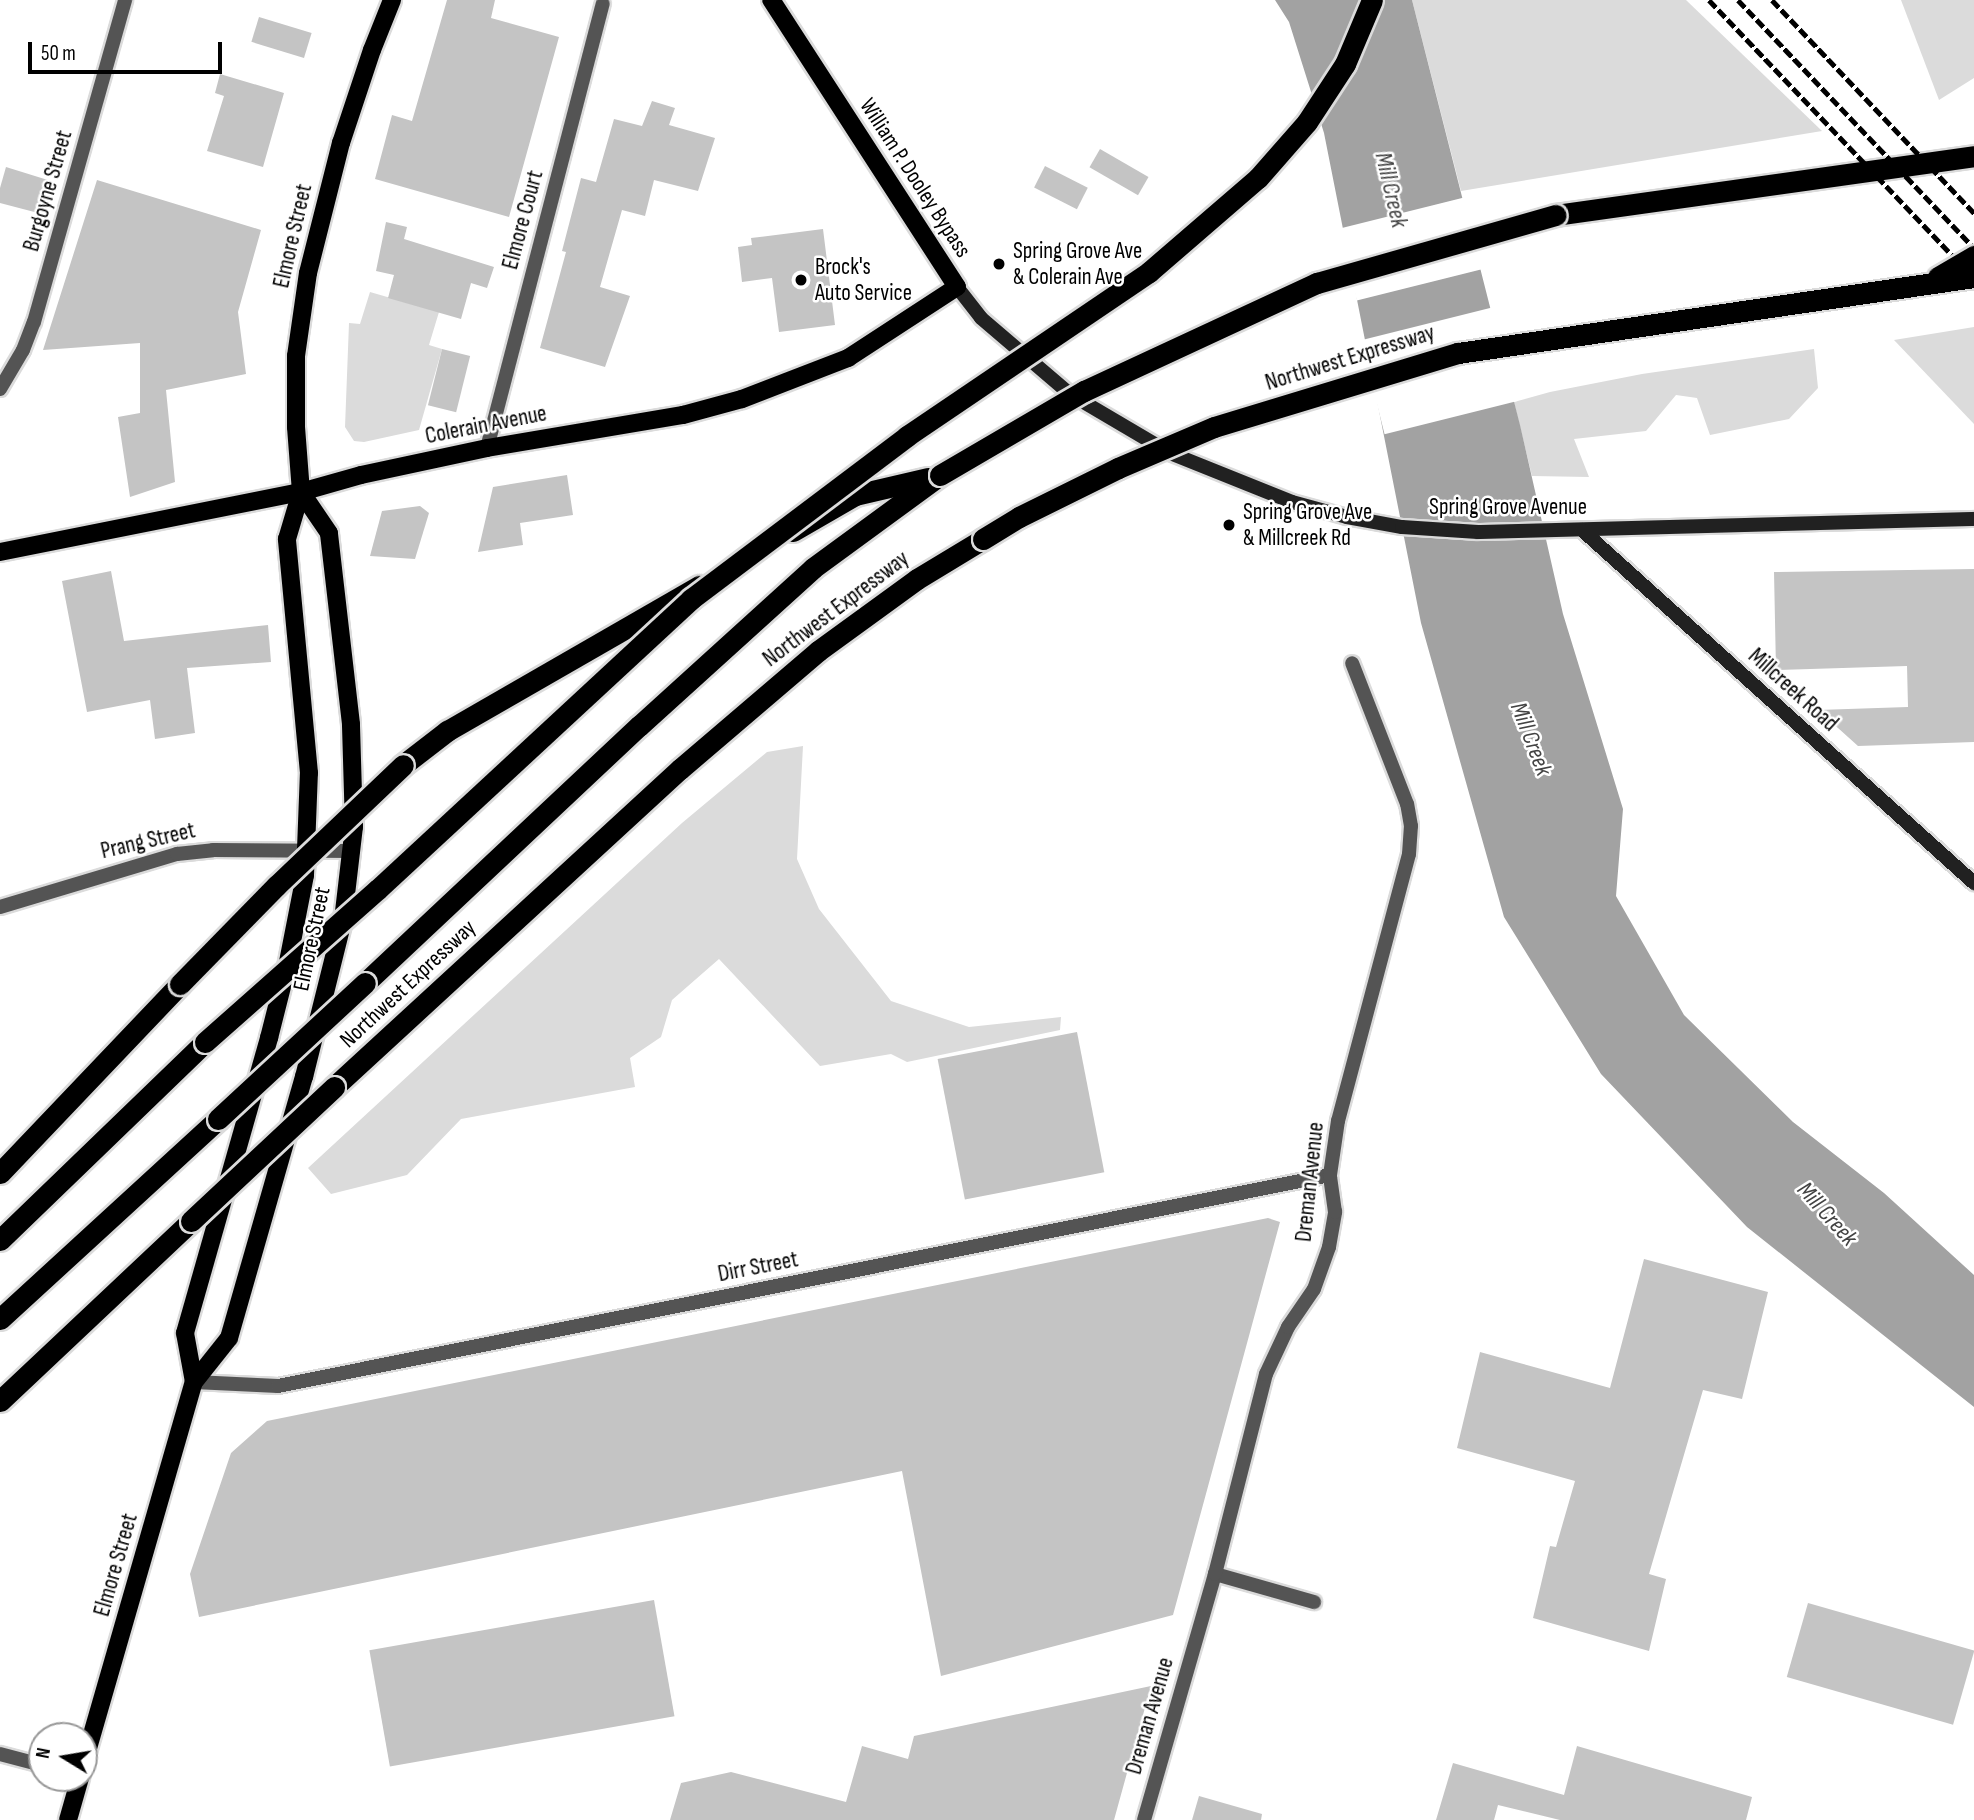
<!DOCTYPE html>
<html>
<head>
<meta charset="utf-8">
<style>
  body { margin:0 }
  #map { position:relative; width:1974px; height:1820px; overflow:hidden; background:#fff; font-family:"Sofia Sans Condensed",sans-serif }
  div>[style] { position:absolute }
  [style*='--x'] { left:calc(var(--x)*1px); top:calc(var(--y)*1px); width:calc(var(--w)*1px); rotate:calc(var(--a)*1deg) }
  .green>* { inset:0; background:#dbdbdb }
  .water>* { inset:0; background:#a2a2a2 }
  .pier>* { inset:0; background:#fff; transform-origin:0 0 }
  .building>* { inset:0; background:#c4c4c4; transform-origin:0 0 }
  .roads { filter:drop-shadow(2px 0 #dbdbdb) drop-shadow(-2px 0 #dbdbdb) drop-shadow(0 2px #dbdbdb) drop-shadow(0 -2px #dbdbdb) }
  .street>* { height:14px; margin:-7px; padding:0 7px; transform-origin:7px; border-radius:7px; background:#545454 }
  .secondary>* { height:14px; margin:-7px; padding:0 7px; transform-origin:7px; border-radius:7px; background:#212121 }
  .primary>* { height:18px; margin:-9px; padding:0 9px; transform-origin:9px; border-radius:9px; background:#000 }
  .highway>* { height:21px; margin:-10.5px; padding:0 10.5px; transform-origin:10.5px; border-radius:10.5px; background:#000 }
  .rail>* { height:5px; margin-top:-2.5px; transform-origin:0; background:repeating-linear-gradient(90deg,#000 0 10px,transparent 0 13.5px) }
  .bridges { filter:drop-shadow(2px 0 #dbdbdb) drop-shadow(-2px 0 #dbdbdb) drop-shadow(0 2px #dbdbdb) drop-shadow(0 -2px #dbdbdb) }
  .highway-bridge>* { height:21px; margin:-10.5px; padding:0 10.5px; transform-origin:10.5px; border-radius:10.5px; background:#000 }
  .dots>* { width:19px; height:19px; translate:-50% -50%; box-sizing:border-box; border:4px solid #fff; border-radius:50% }
  span { translate:-50% -50%; white-space:nowrap; text-align:center; line-height:1.15; -webkit-text-stroke:5px #fff; paint-order:stroke }
  .street-label { font-size:23px; color:#000 }
  .poi-label { font-size:23px; color:#000 }
  .left { translate:0 -50%; text-align:left }
  .water-label { font-size:24px; color:#434343; font-style:italic }
  .north { position:absolute; left:28px; top:1722px; width:70px; height:70px; box-sizing:border-box; background:#fff; border:2px solid #999; border-radius:50%; rotate:281deg; font-size:19px; font-weight:700; line-height:28px; text-align:center; color:#000 }
  .north::after { content:''; display:block; margin:auto; width:24px; height:32px; background:#000; clip-path:polygon(50% 0,100% 100%,50% 72%,0 100%) }
  .scale { position:absolute; left:28px; top:42px; width:194px; height:32px; box-sizing:border-box; border:4px solid #000; border-top:0; padding-left:9px; font-size:21px; line-height:24px; white-space:nowrap; color:#000; -webkit-text-stroke:5px #fff; paint-order:stroke }
</style>
</head>
<body>
<div id="map">
  <div class="green">
    <i style="clip-path:polygon(1412px 0,1686px 0,1822px 131px,1461px 191px)"></i>
    <i style="clip-path:polygon(1901px 0,1974px 0,1974px 78px,1939px 100px)"></i>
    <i style="clip-path:polygon(370px 292px,439px 312px,429px 345px,442px 349px,419px 430px,364px 442px,354px 441px,345px 427px,349px 323px,360px 324px)"></i>
    <i style="clip-path:polygon(1974px 327px,1974px 424px,1894px 340px)"></i>
    <i style="clip-path:polygon(1814px 349px,1818px 388px,1789px 419px,1710px 435px,1697px 398px,1676px 395px,1646px 431px,1574px 439px,1589px 477px,1532px 476px,1514px 402px,1550px 392px,1642px 374px)"></i>
    <i style="clip-path:polygon(803px 746px,797px 859px,819px 909px,891px 1001px,969px 1027px,1061px 1017px,1060px 1030px,907px 1062px,891px 1054px,820px 1066px,719px 959px,672px 1000px,661px 1037px,630px 1058px,635px 1087px,461px 1119px,407px 1175px,331px 1194px,308px 1168px,682px 823px,767px 752px)"></i>
  </div>
  <div class="water">
    <i style="clip-path:polygon(1275px 0,1412px 0,1520px 425px,1563px 614px,1623px 809px,1616px 896px,1684px 1015px,1793px 1122px,1884px 1193px,1974px 1275px,1974px 1407px,1747px 1227px,1601px 1074px,1504px 917px,1421px 623px,1324px 133px,1289px 22px)"></i>
  </div>
  <div class="pier">
    <i style="left:1466px;top:197px;width:74px;height:131px;rotate:76deg"></i>
    <i style="left:1494px;top:307px;width:97px;height:137px;rotate:76deg"></i>
  </div>
  <div class="building">
    <i style="clip-path:polygon(447px 0,495px 0,491px 18px,559px 37px,509px 217px,375px 179px,392px 115px,412px 121px)"></i>
    <i style="left:259px;top:17px;width:55px;height:26px;rotate:17deg"></i>
    <i style="clip-path:polygon(220px 74px,284px 93px,263px 167px,207px 151px,224px 96px,215px 93px)"></i>
    <i style="clip-path:polygon(652px 101px,675px 108px,669px 125px,715px 138px,698px 191px,654px 180px,645px 216px,622px 210px,600px 287px,630px 296px,605px 367px,540px 348px,566px 252px,562px 251px,581px 178px,596px 182px,614px 119px,642px 126px)"></i>
    <i style="left:1100px;top:149px;width:56px;height:21px;rotate:30deg"></i>
    <i style="left:1045px;top:166px;width:48px;height:24px;rotate:27deg"></i>
    <i style="clip-path:polygon(6px 167px,51px 181px,42px 214px,0 203px,0 188px)"></i>
    <i style="clip-path:polygon(97px 180px,261px 230px,238px 312px,246px 374px,166px 390px,175px 482px,130px 497px,118px 417px,140px 413px,140px 343px,43px 350px)"></i>
    <i style="clip-path:polygon(386px 222px,407px 227px,404px 239px,494px 267px,487px 288px,471px 283px,461px 319px,388px 298px,394px 275px,376px 271px)"></i>
    <i style="clip-path:polygon(823px 229px,835px 325px,779px 332px,772px 278px,742px 282px,738px 247px,752px 245px,751px 238px)"></i>
    <i style="left:442px;top:349px;width:29px;height:58px;rotate:14deg"></i>
    <i style="clip-path:polygon(567px 475px,573px 515px,520px 523px,523px 545px,478px 552px,493px 487px)"></i>
    <i style="clip-path:polygon(420px 506px,429px 513px,415px 559px,370px 556px,382px 511px)"></i>
    <i style="clip-path:polygon(1974px 569px,1974px 742px,1858px 746px,1818px 710px,1908px 707px,1907px 666px,1776px 670px,1774px 572px)"></i>
    <i style="clip-path:polygon(111px 571px,124px 641px,268px 625px,271px 662px,187px 668px,195px 733px,155px 739px,150px 700px,87px 712px,62px 581px)"></i>
    <i style="left:1077px;top:1032px;width:143px;height:142px;rotate:79deg"></i>
    <i style="clip-path:polygon(1268px 1218px,1280px 1222px,1173px 1615px,941px 1676px,902px 1471px,199px 1617px,190px 1574px,231px 1453px,267px 1421px)"></i>
    <i style="clip-path:polygon(1644px 1259px,1768px 1292px,1742px 1399px,1703px 1390px,1649px 1574px,1666px 1579px,1649px 1651px,1533px 1618px,1550px 1546px,1556px 1547px,1575px 1481px,1457px 1448px,1480px 1352px,1610px 1388px)"></i>
    <i style="left:654px;top:1600px;width:118px;height:289px;rotate:80deg"></i>
    <i style="left:1808px;top:1603px;width:173px;height:77px;rotate:16deg"></i>
    <i style="clip-path:polygon(1151px 1686px,1114px 1820px,670px 1820px,681px 1783px,731px 1772px,846px 1802px,862px 1746px,908px 1759px,914px 1736px)"></i>
    <i style="clip-path:polygon(1577px 1746px,1752px 1797px,1746px 1820px,1560px 1820px,1498px 1805px,1494px 1820px,1436px 1820px,1453px 1763px,1564px 1795px)"></i>
    <i style="clip-path:polygon(1199px 1796px,1262px 1814px,1261px 1820px,1192px 1820px)"></i>
  </div>
  <div class="roads">
    <div class="street">
      <i style="--x:0;--y:389;--w:45;--a:-59.5"></i>
      <i style="--x:23;--y:350;--w:30;--a:-69"></i>
      <i style="--x:34;--y:322;--w:335;--a:-74.2"></i>
      <i style="--x:487;--y:448;--w:459;--a:-75.4"></i>
      <i style="--x:0;--y:907;--w:185;--a:-16.7"></i>
      <i style="--x:177;--y:854;--w:36;--a:-6"></i>
      <i style="--x:213;--y:850;--w:140;--a:0.4"></i>
      <i style="--x:194;--y:1382;--w:84;--a:2.7"></i>
      <i style="--x:278;--y:1386;--w:1073;--a:-11.34"></i>
      <i style="--x:1215;--y:1574;--w:103;--a:15.8"></i>
      <i style="--x:0;--y:1754;--w:43;--a:14.7"></i>
      <i style="--x:1144;--y:1820;--w:256;--a:-73.9"></i>
      <i style="--x:1215;--y:1574;--w:206;--a:-75.7"></i>
      <i style="--x:1266;--y:1374;--w:52;--a:-64.9"></i>
      <i style="--x:1288;--y:1327;--w:46;--a:-55.6"></i>
      <i style="--x:1314;--y:1289;--w:45;--a:-70.3"></i>
      <i style="--x:1329;--y:1247;--w:36;--a:-80"></i>
      <i style="--x:1335;--y:1212;--w:37;--a:-98"></i>
      <i style="--x:1330;--y:1175;--w:55;--a:-81.6"></i>
      <i style="--x:1338;--y:1121;--w:276;--a:-75.1"></i>
      <i style="--x:1409;--y:854;--w:28;--a:-86"></i>
      <i style="--x:1411;--y:826;--w:22;--a:-100"></i>
      <i style="--x:1407;--y:804;--w:151;--a:-111.3"></i>
    </div>
    <div class="secondary">
      <i style="--x:957;--y:287;--w:39;--a:52"></i>
      <i style="--x:981;--y:318;--w:117;--a:40.5"></i>
      <i style="--x:1070;--y:394;--w:116;--a:30.5"></i>
      <i style="--x:1170;--y:453;--w:131;--a:21.9"></i>
      <i style="--x:1292;--y:502;--w:57;--a:15.3"></i>
      <i style="--x:1347;--y:517;--w:56;--a:10.3"></i>
      <i style="--x:1402;--y:527;--w:76;--a:3.8"></i>
      <i style="--x:1478;--y:532;--w:496;--a:-1.5"></i>
      <i style="--x:1582;--y:530;--w:528;--a:42"></i>
    </div>
    <div class="primary">
      <i style="--x:0;--y:552;--w:307;--a:-11.3"></i>
      <i style="--x:301;--y:492;--w:62;--a:-15.8"></i>
      <i style="--x:361;--y:475;--w:129;--a:-12.1"></i>
      <i style="--x:487;--y:448;--w:199;--a:-9.6"></i>
      <i style="--x:683;--y:415;--w:61;--a:-15.2"></i>
      <i style="--x:742;--y:399;--w:114;--a:-21.1"></i>
      <i style="--x:848;--y:358;--w:130;--a:-33.1"></i>
      <i style="--x:957;--y:287;--w:342;--a:-122.9"></i>
      <i style="--x:194;--y:1382;--w:50;--a:-100.4"></i>
      <i style="--x:185;--y:1333;--w:307;--a:-74.1"></i>
      <i style="--x:269;--y:1038;--w:73;--a:-75.8"></i>
      <i style="--x:287;--y:967;--w:94;--a:-78.9"></i>
      <i style="--x:305;--y:875;--w:102;--a:-87.8"></i>
      <i style="--x:309;--y:773;--w:235;--a:-95.4"></i>
      <i style="--x:287;--y:539;--w:49;--a:-73.4"></i>
      <i style="--x:301;--y:492;--w:65;--a:-94.4"></i>
      <i style="--x:296;--y:427;--w:71;--a:-90"></i>
      <i style="--x:296;--y:356;--w:84;--a:-81.8"></i>
      <i style="--x:308;--y:273;--w:134;--a:-75.8"></i>
      <i style="--x:341;--y:143;--w:98;--a:-71.6"></i>
      <i style="--x:372;--y:50;--w:54;--a:-68.2"></i>
      <i style="--x:84;--y:1762;--w:396;--a:-73.9"></i>
      <i style="--x:194;--y:1382;--w:56;--a:-51.5"></i>
      <i style="--x:229;--y:1338;--w:272;--a:-74"></i>
      <i style="--x:304;--y:1077;--w:162;--a:-76"></i>
      <i style="--x:343;--y:920;--w:94;--a:-83.3"></i>
      <i style="--x:354;--y:827;--w:103;--a:-91.7"></i>
      <i style="--x:351;--y:724;--w:192;--a:-96.6"></i>
      <i style="--x:329;--y:533;--w:50;--a:-124.3"></i>
      <i style="--x:68;--y:1820;--w:44;--a:-74.1"></i>
    </div>
    <div class="highway">
      <i style="--x:1556;--y:215;--w:422;--a:-8"></i>
      <i style="--x:793;--y:531;--w:72;--a:-30.1"></i>
      <i style="--x:855;--y:495;--w:75;--a:-13.1"></i>
      <i style="--x:403;--y:765;--w:56;--a:-37.7"></i>
      <i style="--x:447;--y:731;--w:291;--a:-29.9"></i>
      <i style="--x:365;--y:983;--w:376;--a:-43.2"></i>
      <i style="--x:639;--y:726;--w:235;--a:-42.2"></i>
      <i style="--x:813;--y:568;--w:157;--a:-36.2"></i>
      <i style="--x:334;--y:1087;--w:470;--a:-42.6"></i>
      <i style="--x:680;--y:769;--w:182;--a:-40.5"></i>
      <i style="--x:818;--y:651;--w:122;--a:-36"></i>
      <i style="--x:917;--y:579;--w:77;--a:-31.2"></i>
      <i style="--x:0;--y:1173;--w:261;--a:-46.4"></i>
      <i style="--x:0;--y:1240;--w:285;--a:-44"></i>
      <i style="--x:0;--y:1319;--w:296;--a:-42.5"></i>
      <i style="--x:0;--y:1401;--w:262;--a:-43.3"></i>
    </div>
  </div>
  <div class="rail">
    <i style="--x:1709;--y:0;--w:384;--a:46.4"></i>
    <i style="--x:1738;--y:0;--w:342;--a:46.4"></i>
    <i style="--x:1772;--y:0;--w:294;--a:46.5"></i>
  </div>
  <div class="bridges">
    <div class="highway-bridge">
      <i style="--x:1938;--y:277;--w:42;--a:-30.3"></i>
      <i style="--x:940;--y:475;--w:167;--a:-30.3"></i>
      <i style="--x:1084;--y:391;--w:257;--a:-24.9"></i>
      <i style="--x:1317;--y:283;--w:248;--a:-15.9"></i>
      <i style="--x:983;--y:539;--w:42;--a:-31.4"></i>
      <i style="--x:1019;--y:517;--w:110;--a:-26.3"></i>
      <i style="--x:1118;--y:468;--w:104;--a:-23.1"></i>
      <i style="--x:1214;--y:427;--w:255;--a:-16.9"></i>
      <i style="--x:1458;--y:353;--w:522;--a:-8.38"></i>
      <i style="--x:180;--y:984;--w:137;--a:-45.6"></i>
      <i style="--x:276;--y:886;--w:175;--a:-43.6"></i>
      <i style="--x:205;--y:1042;--w:231;--a:-41.5"></i>
      <i style="--x:378;--y:889;--w:427;--a:-42.8"></i>
      <i style="--x:691;--y:599;--w:271;--a:-37"></i>
      <i style="--x:907;--y:436;--w:292;--a:-34.1"></i>
      <i style="--x:1149;--y:272;--w:144;--a:-40.8"></i>
      <i style="--x:1258;--y:178;--w:74;--a:-48.8"></i>
      <i style="--x:1307;--y:122;--w:69;--a:-56.8"></i>
      <i style="--x:1345;--y:64;--w:69;--a:-67.1"></i>
      <i style="--x:218;--y:1119;--w:200;--a:-42.8"></i>
      <i style="--x:191;--y:1221;--w:196;--a:-43.1"></i>
    </div>
  </div>
  <div class="dots">
    <i style="left:999px;top:264px;background:#000"></i>
    <i style="left:801px;top:280px;background:#000"></i>
    <i style="left:1229px;top:525px;background:#000"></i>
  </div>
  <div class="street-label">
    <span style="left:915px;top:178px;rotate:57deg">William P. Dooley Bypass</span>
    <span style="left:48px;top:191px;rotate:-74deg">Burgoyne Street</span>
    <span style="left:523px;top:220px;rotate:-75deg">Elmore Court</span>
    <span style="left:293px;top:236px;rotate:-77deg">Elmore Street</span>
    <span style="left:1350px;top:358px;rotate:-17deg">Northwest Expressway</span>
    <span style="left:486px;top:425px;rotate:-11deg">Colerain Avenue</span>
    <span style="left:1508px;top:507px">Spring Grove Avenue</span>
    <span style="left:836px;top:609px;rotate:-37deg">Northwest Expressway</span>
    <span style="left:1793px;top:690px;rotate:42deg">Millcreek Road</span>
    <span style="left:148px;top:841px;rotate:-13deg">Prang Street</span>
    <span style="left:312px;top:939px;rotate:-78deg">Elmore Street</span>
    <span style="left:408px;top:984px;rotate:-43deg">Northwest Expressway</span>
    <span style="left:1310px;top:1182px;rotate:-84deg">Dreman Avenue</span>
    <span style="left:758px;top:1267px;rotate:-11deg">Dirr Street</span>
    <span style="left:116px;top:1565px;rotate:-74deg">Elmore Street</span>
    <span style="left:1150px;top:1716px;rotate:-74deg">Dreman Avenue</span>
  </div>
  <div class="poi-label">
    <span class="left" style="left:1013px;top:264px">Spring Grove Ave<br>&amp; Colerain Ave</span>
    <span class="left" style="left:815px;top:280px">Brock's<br>Auto Service</span>
    <span class="left" style="left:1243px;top:525px">Spring Grove Ave<br>&amp; Millcreek Rd</span>
  </div>
  <div class="water-label">
    <span style="left:1391px;top:190px;rotate:77deg">Mill Creek</span>
    <span style="left:1531px;top:739px;rotate:69deg">Mill Creek</span>
    <span style="left:1827px;top:1214px;rotate:48deg">Mill Creek</span>
  </div>
  <div class="north">N</div>
  <div class="scale">50 m</div>
</div>
</body>
</html>
